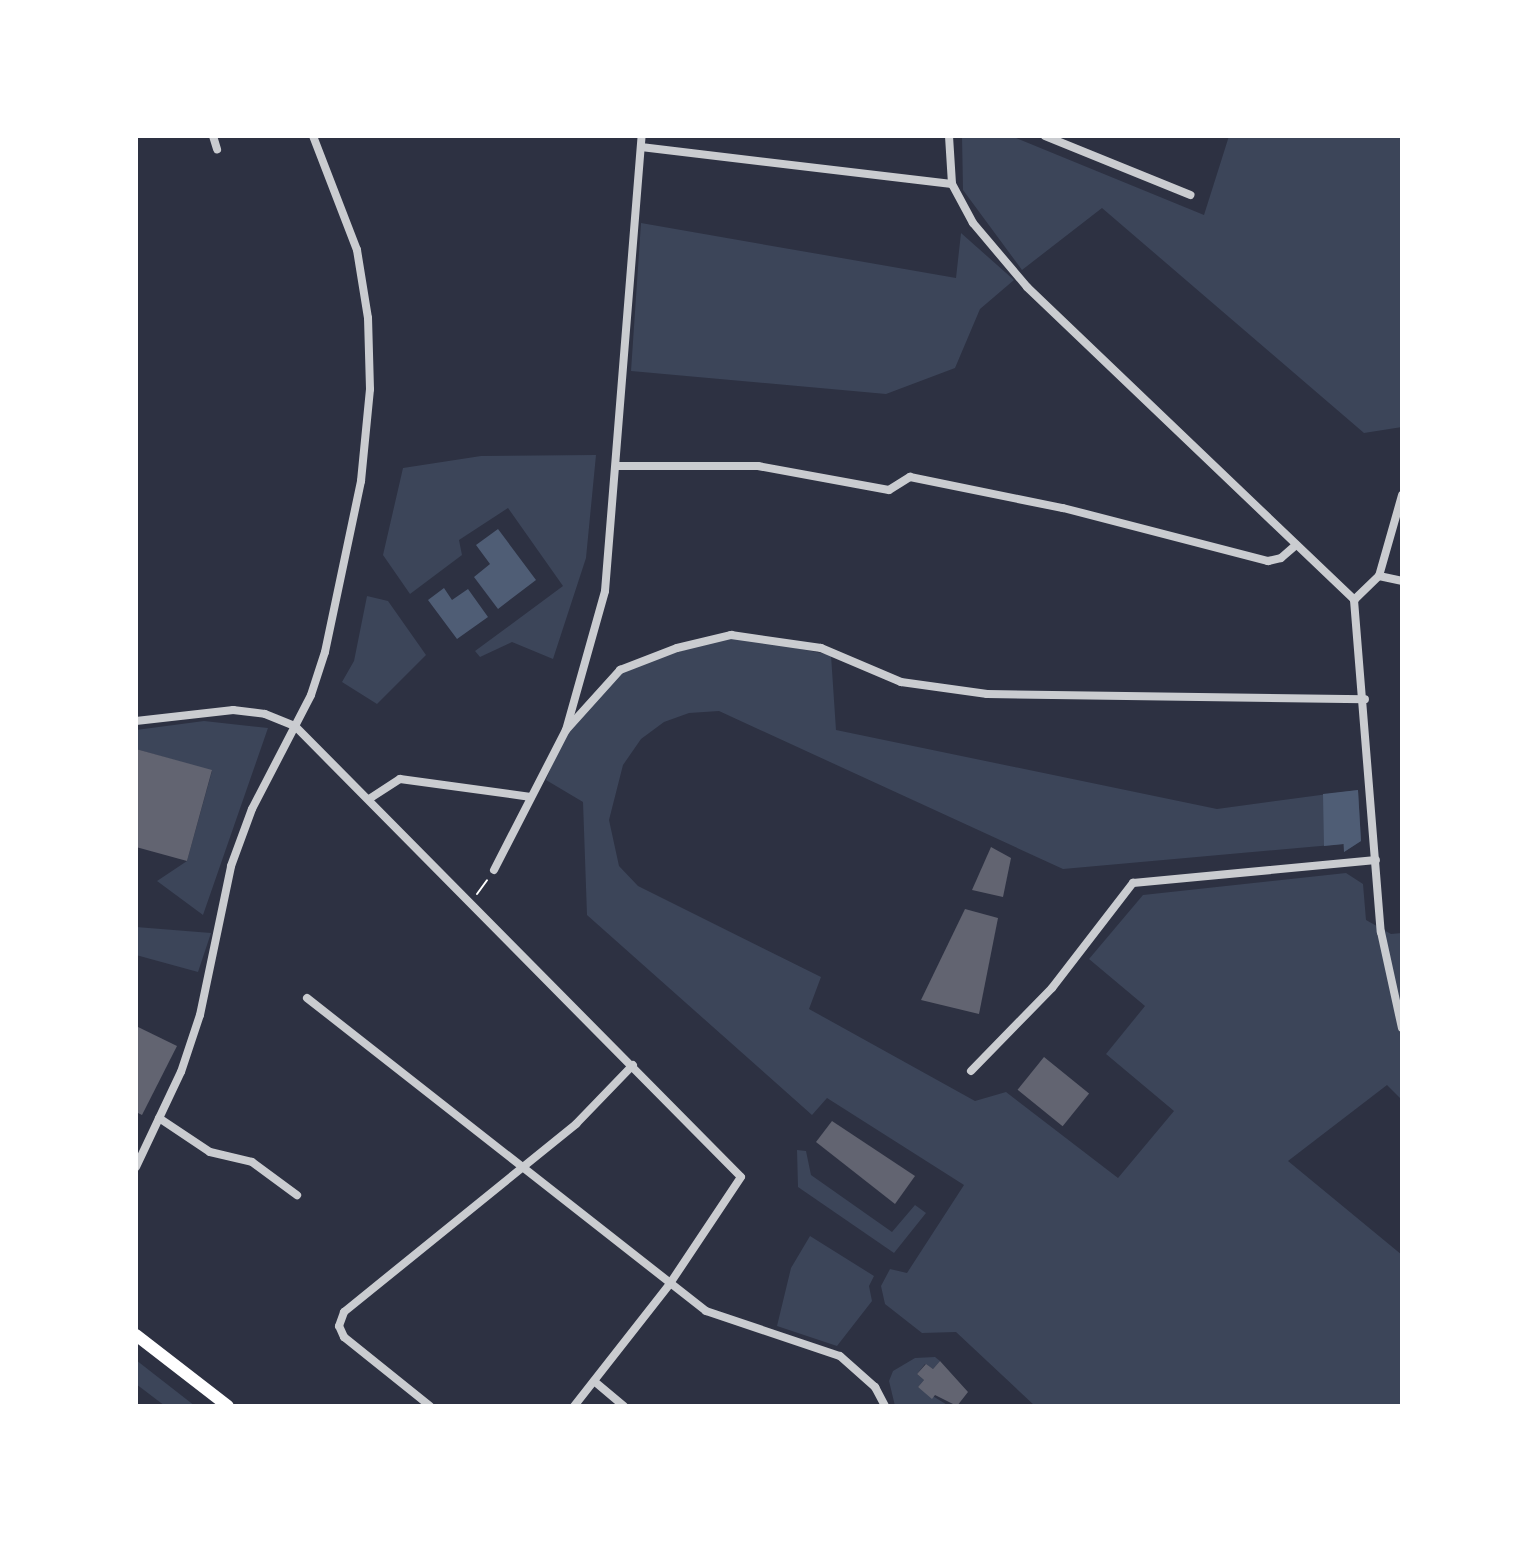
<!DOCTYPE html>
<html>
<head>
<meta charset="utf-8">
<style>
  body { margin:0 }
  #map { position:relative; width:1538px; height:1542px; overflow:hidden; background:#2d3142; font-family:Helvetica,sans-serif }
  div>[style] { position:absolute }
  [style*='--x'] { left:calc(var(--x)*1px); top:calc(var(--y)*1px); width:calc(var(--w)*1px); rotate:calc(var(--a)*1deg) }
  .green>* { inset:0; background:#3c4559 }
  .water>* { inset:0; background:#4f5d75 }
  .building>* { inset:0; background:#626471; transform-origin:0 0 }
  .path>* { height:2px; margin:-1px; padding:0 1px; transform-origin:1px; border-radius:1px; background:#fff }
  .minor>* { height:8px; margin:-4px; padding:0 4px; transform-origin:4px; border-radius:4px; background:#caccd0 }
  .secondary>* { height:12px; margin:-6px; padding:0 6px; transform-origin:6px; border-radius:6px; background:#fff }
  span { translate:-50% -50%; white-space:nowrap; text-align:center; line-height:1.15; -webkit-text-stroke:8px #fff; paint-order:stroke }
  .frame { position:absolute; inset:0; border:138px solid #fff; pointer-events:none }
</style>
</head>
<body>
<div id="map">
  <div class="green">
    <i style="clip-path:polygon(962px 136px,1011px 136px,1204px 215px,1229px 136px,1402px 136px,1402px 427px,1364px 433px,1102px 208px,1022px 270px,963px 190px)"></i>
    <i style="clip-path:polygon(641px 223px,956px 278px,961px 233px,1014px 280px,980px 309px,955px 368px,886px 394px,631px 371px)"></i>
    <i style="clip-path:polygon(596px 455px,586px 558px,553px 659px,512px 642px,480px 657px,475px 651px,563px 586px,508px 508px,459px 540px,462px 555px,410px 594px,383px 555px,403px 468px,481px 456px)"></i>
    <i style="clip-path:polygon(367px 596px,388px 601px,426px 655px,377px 704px,342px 682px,354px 661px)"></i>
    <i style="clip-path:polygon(731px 635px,831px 655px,836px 730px,1217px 809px,1358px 790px,1361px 841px,1344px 852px,1343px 844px,1063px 869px,719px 711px,689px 713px,664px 722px,641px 739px,623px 765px,609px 820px,619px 866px,638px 886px,821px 977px,809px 1009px,975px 1101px,1006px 1092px,1118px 1178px,1174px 1111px,1106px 1054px,1145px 1006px,1089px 959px,1143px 895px,1346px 873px,1363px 884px,1366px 920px,1391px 934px,1402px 933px,1402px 1100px,1387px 1085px,1288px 1161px,1402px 1255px,1402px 1406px,1035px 1406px,956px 1332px,922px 1333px,885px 1304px,881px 1286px,890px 1269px,907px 1273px,964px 1185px,827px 1098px,812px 1115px,587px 915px,583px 802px,546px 780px,566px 730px,620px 670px)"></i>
    <i style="clip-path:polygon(204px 721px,268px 728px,203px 915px,157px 881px,187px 861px,212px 771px,136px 749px,136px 730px)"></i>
    <i style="clip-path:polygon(136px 927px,211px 933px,198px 972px,136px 955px)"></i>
    <i style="clip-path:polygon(797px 1150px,806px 1151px,811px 1175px,892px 1232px,915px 1205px,926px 1213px,894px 1253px,798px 1187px)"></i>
    <i style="clip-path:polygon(810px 1236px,874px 1276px,869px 1286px,872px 1301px,837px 1346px,777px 1326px,791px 1268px)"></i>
    <i style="clip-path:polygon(935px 1357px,940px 1361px,933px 1369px,925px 1364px,917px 1374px,924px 1380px,918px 1387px,949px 1406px,895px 1406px,889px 1381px,893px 1371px,915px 1358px)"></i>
    <i style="clip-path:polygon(136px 1360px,195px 1406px,165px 1406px,136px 1384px)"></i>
  </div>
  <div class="water">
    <i style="clip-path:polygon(498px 529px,536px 580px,498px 609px,474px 577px,490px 564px,476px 545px)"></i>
    <i style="clip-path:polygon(444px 588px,452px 600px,468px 589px,488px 617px,457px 639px,428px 600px)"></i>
    <i style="clip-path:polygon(1358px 790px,1361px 841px,1344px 852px,1344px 844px,1324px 846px,1323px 794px)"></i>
  </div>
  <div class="building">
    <i style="clip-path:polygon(136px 749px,212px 770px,187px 861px,136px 847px)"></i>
    <i style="clip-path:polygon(991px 847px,1011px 858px,1003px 897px,972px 890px)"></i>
    <i style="clip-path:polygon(965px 909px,998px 918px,979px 1014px,921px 1000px)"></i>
    <i style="clip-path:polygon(136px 1026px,177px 1046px,142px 1115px,136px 1112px)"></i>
    <i style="left:1044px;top:1057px;width:58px;height:42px;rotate:39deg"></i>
    <i style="clip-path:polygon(832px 1121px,915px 1176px,895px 1204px,816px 1142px)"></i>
    <i style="clip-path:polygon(940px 1361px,968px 1392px,957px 1406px,935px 1395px,932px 1399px,918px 1387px,924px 1380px,917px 1374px,926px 1364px,933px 1369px)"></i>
  </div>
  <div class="path">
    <i style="--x:477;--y:894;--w:17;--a:-54"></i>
  </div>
  <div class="minor">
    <i style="--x:213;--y:136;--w:14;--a:73"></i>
    <i style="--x:949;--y:136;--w:48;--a:86.4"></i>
    <i style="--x:952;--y:184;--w:44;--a:61.7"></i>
    <i style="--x:973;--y:223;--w:84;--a:49.8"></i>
    <i style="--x:1027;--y:287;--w:453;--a:43.7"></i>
    <i style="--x:1354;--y:600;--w:333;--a:85.4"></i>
    <i style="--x:1381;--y:932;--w:98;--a:77.7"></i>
    <i style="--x:1045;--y:136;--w:157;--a:22.1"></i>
    <i style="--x:641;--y:147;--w:313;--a:6.8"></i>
    <i style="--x:618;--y:466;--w:140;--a:0"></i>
    <i style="--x:758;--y:466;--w:133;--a:10.4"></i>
    <i style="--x:889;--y:490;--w:25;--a:-32"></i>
    <i style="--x:910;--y:477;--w:156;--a:11.5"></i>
    <i style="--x:1063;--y:508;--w:212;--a:14.5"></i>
    <i style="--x:1268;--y:561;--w:13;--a:-13"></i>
    <i style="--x:1281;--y:558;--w:20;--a:-41"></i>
    <i style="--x:1379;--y:576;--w:24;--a:12"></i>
    <i style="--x:1354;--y:600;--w:35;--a:-44"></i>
    <i style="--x:1379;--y:576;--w:84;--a:-74.1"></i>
    <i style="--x:136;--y:721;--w:98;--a:-6.5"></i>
    <i style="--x:233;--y:710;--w:32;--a:7"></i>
    <i style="--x:265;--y:714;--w:32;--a:22"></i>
    <i style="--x:295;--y:726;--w:634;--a:45.32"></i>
    <i style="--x:741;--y:1177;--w:130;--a:123.7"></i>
    <i style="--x:669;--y:1285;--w:154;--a:128.1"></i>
    <i style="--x:566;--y:730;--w:81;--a:-48"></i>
    <i style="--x:620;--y:670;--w:61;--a:-21.1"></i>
    <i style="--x:677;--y:648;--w:56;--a:-13.5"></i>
    <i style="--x:731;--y:635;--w:91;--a:8.2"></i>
    <i style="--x:821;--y:648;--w:87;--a:23"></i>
    <i style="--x:901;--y:682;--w:87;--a:7.9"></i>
    <i style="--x:987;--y:694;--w:378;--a:0.8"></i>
    <i style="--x:369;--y:799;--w:37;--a:-33"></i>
    <i style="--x:400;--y:779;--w:132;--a:7.8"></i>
    <i style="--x:494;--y:870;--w:157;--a:-62.8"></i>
    <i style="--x:566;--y:730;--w:144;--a:-74.3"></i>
    <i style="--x:605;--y:591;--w:457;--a:-85.4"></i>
    <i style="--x:307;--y:998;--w:507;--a:38.11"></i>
    <i style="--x:706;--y:1311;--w:141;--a:18.6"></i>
    <i style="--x:840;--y:1356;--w:47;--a:41.5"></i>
    <i style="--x:875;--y:1387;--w:21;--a:62"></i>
    <i style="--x:971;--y:1071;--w:116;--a:-45.7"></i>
    <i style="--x:1052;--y:988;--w:133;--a:-52.4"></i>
    <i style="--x:1133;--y:883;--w:244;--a:-5.4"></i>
    <i style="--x:159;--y:1118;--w:61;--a:33.7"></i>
    <i style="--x:210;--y:1152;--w:43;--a:13.4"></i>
    <i style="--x:252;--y:1162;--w:56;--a:36.3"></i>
    <i style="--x:136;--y:1167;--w:105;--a:-64.7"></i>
    <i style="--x:181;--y:1072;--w:60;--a:-71.6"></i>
    <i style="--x:200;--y:1015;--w:152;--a:-78.2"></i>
    <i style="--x:231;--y:866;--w:61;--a:-69.8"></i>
    <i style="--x:252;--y:809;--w:128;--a:-62.6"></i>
    <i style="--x:311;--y:695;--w:45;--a:-72"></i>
    <i style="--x:325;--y:652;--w:175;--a:-78.1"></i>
    <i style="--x:361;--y:481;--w:92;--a:-84.4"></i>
    <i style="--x:370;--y:389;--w:71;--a:-91.6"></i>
    <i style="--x:368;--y:318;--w:69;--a:-99.2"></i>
    <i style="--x:357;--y:250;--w:122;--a:-111.1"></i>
    <i style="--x:594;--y:1381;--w:39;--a:40"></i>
    <i style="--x:430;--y:1406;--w:110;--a:-141.3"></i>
    <i style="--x:344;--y:1337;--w:12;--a:-114"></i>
    <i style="--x:339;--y:1326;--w:15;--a:-70"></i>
    <i style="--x:344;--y:1312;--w:299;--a:-39"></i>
    <i style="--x:576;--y:1124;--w:82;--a:-46"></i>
  </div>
  <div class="secondary">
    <i style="--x:136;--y:1335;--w:116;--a:37.7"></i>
  </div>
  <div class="frame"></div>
</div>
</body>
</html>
